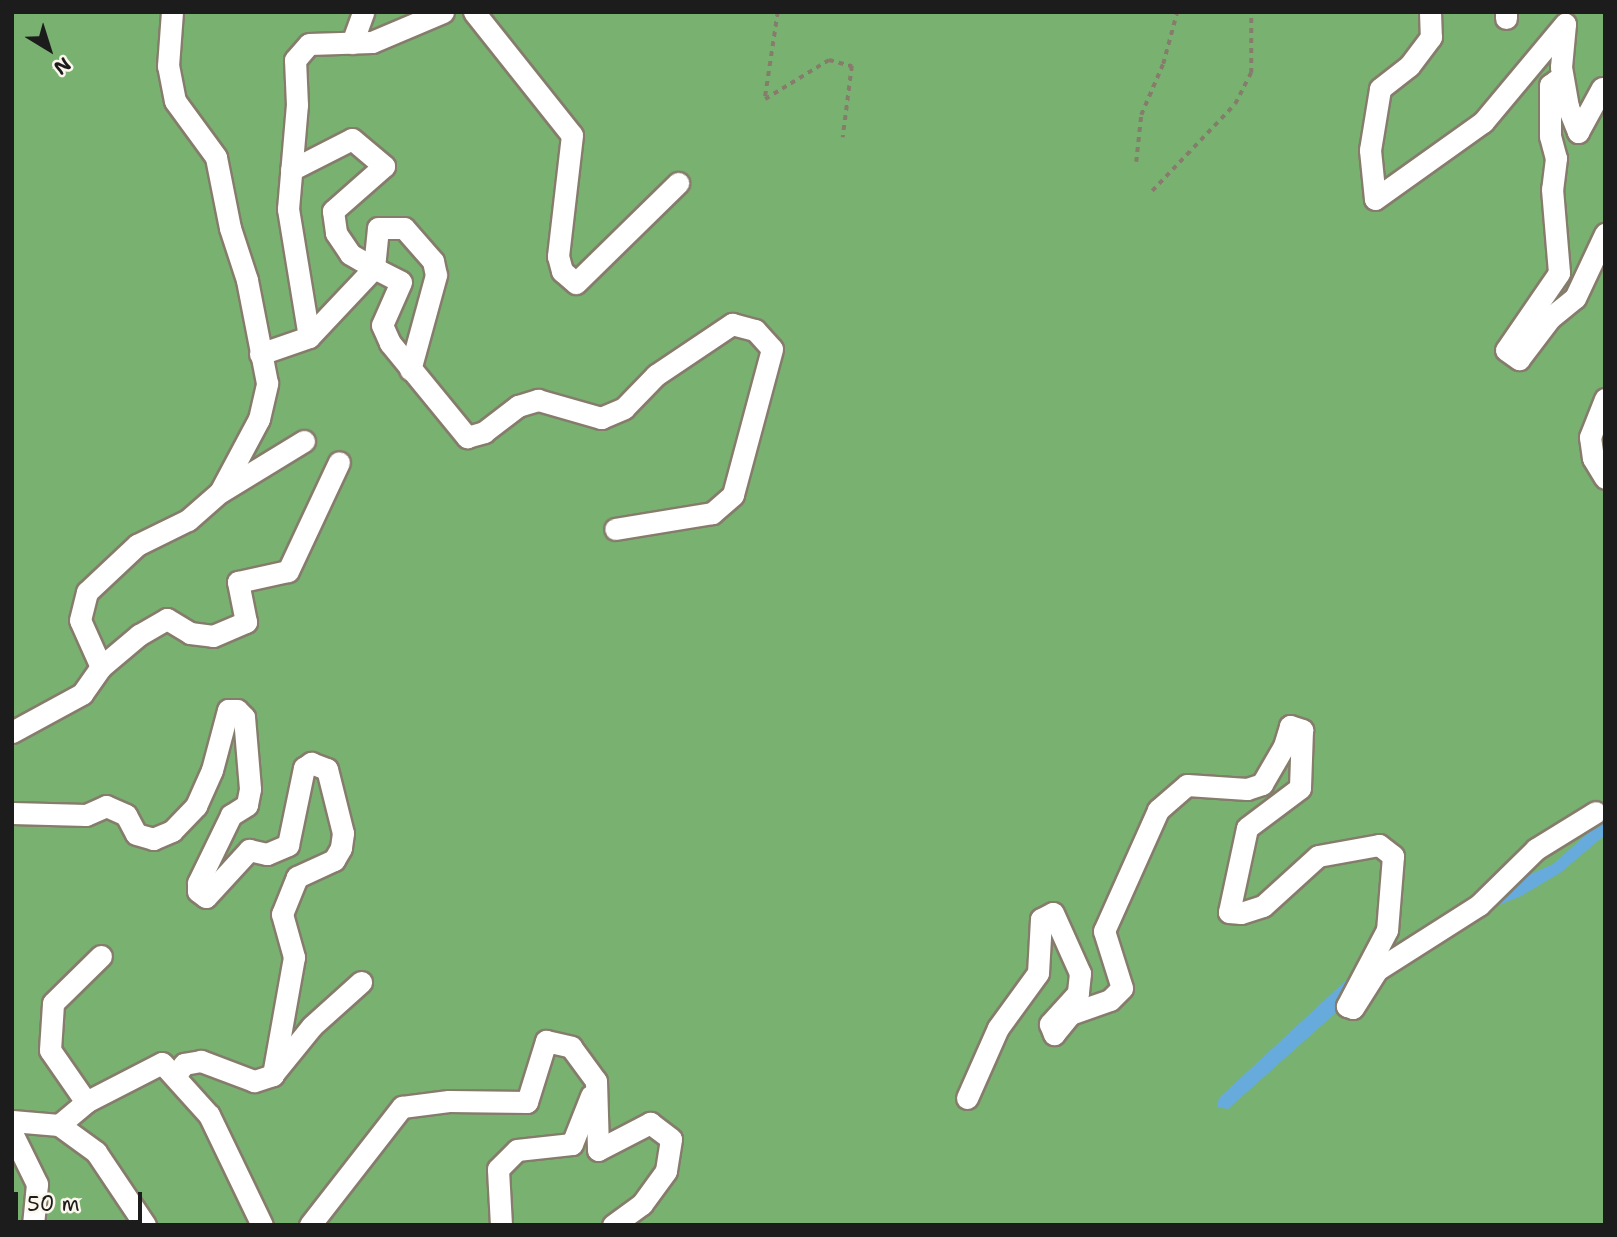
<!DOCTYPE html>
<html>
<head>
<meta charset="utf-8">
<style>
  body { margin:0 }
  #map { position:relative; width:1617px; height:1237px; overflow:hidden; background:#f1dcbc; font-family:"Shantell Sans",sans-serif }
  div>[style] { position:absolute }
  [style*='--x'] { left:calc(var(--x)*1px); top:calc(var(--y)*1px); width:calc(var(--w)*1px); rotate:calc(var(--a)*1deg) }
  .forest>* { inset:0; background:#78b170; transform-origin:0 0 }
  .water>* { inset:0; background:#67abdc }
  .path>* { height:3.5px; margin-top:-1.75px; transform-origin:0; background:repeating-linear-gradient(90deg,#867c6c 0 5px,transparent 0 10px) }
  .roads { filter:drop-shadow(2px 0 #867c6c) drop-shadow(-2px 0 #867c6c) drop-shadow(0 2px #867c6c) drop-shadow(0 -2px #867c6c) }
  .minor>* { height:21px; margin:-10.5px; padding:0 10.5px; transform-origin:10.5px; border-radius:10.5px; background:#fff }
  span { translate:-50% -50%; white-space:nowrap; text-align:center; line-height:1.15; -webkit-text-stroke:7px #fbf7ec; paint-order:stroke }
  .frame { position:absolute; inset:0; border:14px solid #1c1c1c; pointer-events:none }
  .north { position:absolute; left:14px; top:14px; width:70px; height:70px; -webkit-text-stroke:5px #fbf7ec; paint-order:stroke; rotate:142deg; font-size:19px; font-weight:700; line-height:28px; text-align:center; color:#1c1c1c }
  .north::after { content:''; display:block; margin:auto; width:24px; height:32px; background:#1c1c1c; clip-path:polygon(50% 0,100% 100%,50% 72%,0 100%) }
  .scale { position:absolute; left:14px; top:1192px; width:128px; height:32px; box-sizing:border-box; border:4px solid #1c1c1c; border-top:0; padding-left:9px; font-size:21px; line-height:24px; white-space:nowrap; color:#1c1c1c; -webkit-text-stroke:5px #fbf7ec; paint-order:stroke }
</style>
</head>
<body>
<div id="map">
  <div class="forest">
    <i style="left:12px;top:12px;width:1593px;height:1213px"></i>
  </div>
  <div class="water">
    <i style="clip-path:polygon(1605px 818px,1605px 835px,1560px 873px,1521px 896px,1461px 921px,1368px 984px,1228px 1109px,1217px 1107px,1219px 1098px,1357px 970px,1453px 910px,1553px 864px)"></i>
  </div>
  <div class="path">
    <i style="--x:778;--y:12;--w:88;--a:98.5"></i>
    <i style="--x:765;--y:99;--w:75;--a:-31.4"></i>
    <i style="--x:829;--y:60;--w:24;--a:15"></i>
    <i style="--x:852;--y:66;--w:72;--a:97.2"></i>
    <i style="--x:1136;--y:162;--w:47;--a:-83.9"></i>
    <i style="--x:1141;--y:115;--w:56;--a:-66.7"></i>
    <i style="--x:1163;--y:64;--w:54;--a:-74.9"></i>
    <i style="--x:1152;--y:191;--w:120;--a:-46.3"></i>
    <i style="--x:1235;--y:104;--w:35;--a:-63"></i>
    <i style="--x:1251;--y:73;--w:61;--a:-90"></i>
  </div>
  <div class="roads">
    <div class="minor">
      <i style="--x:474;--y:12;--w:157;--a:51.5"></i>
      <i style="--x:572;--y:135;--w:122;--a:96.6"></i>
      <i style="--x:558;--y:256;--w:16;--a:75"></i>
      <i style="--x:562;--y:271;--w:18;--a:41"></i>
      <i style="--x:576;--y:283;--w:143;--a:-44.4"></i>
      <i style="--x:1430;--y:12;--w:25;--a:88"></i>
      <i style="--x:1431;--y:37;--w:36;--a:127"></i>
      <i style="--x:1409;--y:66;--w:37;--a:142"></i>
      <i style="--x:1380;--y:89;--w:62;--a:99.3"></i>
      <i style="--x:1370;--y:150;--w:49;--a:84.2"></i>
      <i style="--x:1375;--y:199;--w:133;--a:-35.5"></i>
      <i style="--x:1483;--y:122;--w:128;--a:-50.1"></i>
      <i style="--x:1506;--y:12;--w:6;--a:90"></i>
      <i style="--x:1565;--y:24;--w:43;--a:95.3"></i>
      <i style="--x:1561;--y:67;--w:41;--a:80.1"></i>
      <i style="--x:1568;--y:107;--w:27;--a:68"></i>
      <i style="--x:1578;--y:132;--w:50;--a:-61.4"></i>
      <i style="--x:352;--y:43;--w:33;--a:-70"></i>
      <i style="--x:1568;--y:107;--w:29;--a:-115"></i>
      <i style="--x:1556;--y:81;--w:7;--a:146"></i>
      <i style="--x:1550;--y:85;--w:51;--a:90"></i>
      <i style="--x:1550;--y:136;--w:23;--a:75"></i>
      <i style="--x:1556;--y:158;--w:31;--a:97"></i>
      <i style="--x:1552;--y:189;--w:84;--a:85.2"></i>
      <i style="--x:1559;--y:273;--w:93;--a:124.5"></i>
      <i style="--x:1506;--y:350;--w:16;--a:35"></i>
      <i style="--x:1519;--y:359;--w:51;--a:-52.9"></i>
      <i style="--x:1550;--y:318;--w:32;--a:-39"></i>
      <i style="--x:1575;--y:298;--w:71;--a:-64.9"></i>
      <i style="--x:291;--y:170;--w:68;--a:-26.9"></i>
      <i style="--x:352;--y:139;--w:42;--a:40.2"></i>
      <i style="--x:384;--y:166;--w:68;--a:138.6"></i>
      <i style="--x:333;--y:211;--w:22;--a:82"></i>
      <i style="--x:336;--y:233;--w:25;--a:56"></i>
      <i style="--x:350;--y:254;--w:28;--a:30"></i>
      <i style="--x:374;--y:268;--w:40;--a:-84.3"></i>
      <i style="--x:378;--y:228;--w:26;--a:0"></i>
      <i style="--x:404;--y:228;--w:44;--a:48.7"></i>
      <i style="--x:433;--y:261;--w:14;--a:78"></i>
      <i style="--x:436;--y:275;--w:98;--a:105.3"></i>
      <i style="--x:309;--y:337;--w:130;--a:-99.3"></i>
      <i style="--x:288;--y:209;--w:104;--a:-85.1"></i>
      <i style="--x:297;--y:105;--w:45;--a:-92.5"></i>
      <i style="--x:295;--y:60;--w:21;--a:-49"></i>
      <i style="--x:309;--y:44;--w:63;--a:-1.8"></i>
      <i style="--x:372;--y:42;--w:77;--a:-22.9"></i>
      <i style="--x:260;--y:354;--w:52;--a:-19.1"></i>
      <i style="--x:309;--y:337;--w:95;--a:-46.7"></i>
      <i style="--x:374;--y:268;--w:30;--a:27"></i>
      <i style="--x:401;--y:282;--w:47;--a:113.8"></i>
      <i style="--x:382;--y:325;--w:20;--a:66"></i>
      <i style="--x:390;--y:343;--w:122;--a:50.7"></i>
      <i style="--x:467;--y:437;--w:18;--a:-16"></i>
      <i style="--x:484;--y:432;--w:43;--a:-37.4"></i>
      <i style="--x:518;--y:406;--w:21;--a:-17"></i>
      <i style="--x:538;--y:400;--w:66;--a:15.9"></i>
      <i style="--x:601;--y:418;--w:25;--a:-23"></i>
      <i style="--x:624;--y:408;--w:46;--a:-45.9"></i>
      <i style="--x:656;--y:375;--w:92;--a:-33.9"></i>
      <i style="--x:732;--y:324;--w:24;--a:15"></i>
      <i style="--x:755;--y:330;--w:25;--a:48"></i>
      <i style="--x:772;--y:349;--w:151;--a:105"></i>
      <i style="--x:733;--y:495;--w:28;--a:139"></i>
      <i style="--x:712;--y:513;--w:98;--a:170.6"></i>
      <i style="--x:1605;--y:399;--w:41;--a:111.5"></i>
      <i style="--x:1590;--y:437;--w:21;--a:82"></i>
      <i style="--x:1593;--y:458;--w:23;--a:59"></i>
      <i style="--x:222;--y:491;--w:96;--a:-31.4"></i>
      <i style="--x:101;--y:667;--w:50;--a:-40.1"></i>
      <i style="--x:139;--y:635;--w:32;--a:-30"></i>
      <i style="--x:167;--y:619;--w:27;--a:31"></i>
      <i style="--x:190;--y:633;--w:23;--a:7"></i>
      <i style="--x:213;--y:636;--w:36;--a:-23"></i>
      <i style="--x:246;--y:622;--w:41;--a:-101.3"></i>
      <i style="--x:238;--y:582;--w:51;--a:-12.4"></i>
      <i style="--x:288;--y:571;--w:120;--a:-64.9"></i>
      <i style="--x:12;--y:732;--w:80;--a:-28.5"></i>
      <i style="--x:82;--y:694;--w:33;--a:-55"></i>
      <i style="--x:101;--y:667;--w:51;--a:-114.1"></i>
      <i style="--x:80;--y:620;--w:29;--a:-76"></i>
      <i style="--x:87;--y:592;--w:69;--a:-43.2"></i>
      <i style="--x:137;--y:545;--w:57;--a:-26.1"></i>
      <i style="--x:188;--y:520;--w:43;--a:-41.2"></i>
      <i style="--x:220;--y:492;--w:83;--a:-61.9"></i>
      <i style="--x:259;--y:419;--w:37;--a:-77"></i>
      <i style="--x:267;--y:383;--w:105;--a:-101"></i>
      <i style="--x:247;--y:280;--w:55;--a:-108.1"></i>
      <i style="--x:230;--y:228;--w:72;--a:-101.2"></i>
      <i style="--x:216;--y:157;--w:69;--a:-126.2"></i>
      <i style="--x:175;--y:101;--w:36;--a:-101"></i>
      <i style="--x:168;--y:66;--w:54;--a:-85.8"></i>
      <i style="--x:12;--y:813;--w:74;--a:1.5"></i>
      <i style="--x:86;--y:815;--w:22;--a:-24"></i>
      <i style="--x:106;--y:806;--w:22;--a:24"></i>
      <i style="--x:126;--y:815;--w:21;--a:62"></i>
      <i style="--x:136;--y:834;--w:18;--a:16"></i>
      <i style="--x:153;--y:839;--w:21;--a:-23"></i>
      <i style="--x:172;--y:831;--w:35;--a:-46"></i>
      <i style="--x:196;--y:806;--w:39;--a:-66"></i>
      <i style="--x:212;--y:770;--w:62;--a:-75.1"></i>
      <i style="--x:228;--y:710;--w:9;--a:0"></i>
      <i style="--x:237;--y:710;--w:10;--a:45"></i>
      <i style="--x:244;--y:717;--w:72;--a:85.2"></i>
      <i style="--x:250;--y:789;--w:16;--a:101"></i>
      <i style="--x:247;--y:805;--w:19;--a:148"></i>
      <i style="--x:231;--y:815;--w:76;--a:115.9"></i>
      <i style="--x:198;--y:883;--w:8;--a:90"></i>
      <i style="--x:198;--y:891;--w:10;--a:37"></i>
      <i style="--x:206;--y:897;--w:64;--a:-47.5"></i>
      <i style="--x:249;--y:850;--w:18;--a:13"></i>
      <i style="--x:267;--y:854;--w:23;--a:-23"></i>
      <i style="--x:288;--y:845;--w:79;--a:-78.3"></i>
      <i style="--x:304;--y:768;--w:9;--a:-36"></i>
      <i style="--x:311;--y:763;--w:17;--a:21"></i>
      <i style="--x:327;--y:769;--w:66;--a:76"></i>
      <i style="--x:343;--y:833;--w:15;--a:98"></i>
      <i style="--x:341;--y:848;--w:14;--a:120"></i>
      <i style="--x:334;--y:860;--w:41;--a:155.3"></i>
      <i style="--x:297;--y:877;--w:40;--a:112"></i>
      <i style="--x:282;--y:914;--w:45;--a:74.4"></i>
      <i style="--x:294;--y:957;--w:120;--a:100.1"></i>
      <i style="--x:273;--y:1075;--w:20;--a:162"></i>
      <i style="--x:254;--y:1081;--w:57;--a:-159.3"></i>
      <i style="--x:201;--y:1061;--w:17;--a:170"></i>
      <i style="--x:184;--y:1064;--w:15;--a:127"></i>
      <i style="--x:274;--y:1073;--w:60;--a:-51"></i>
      <i style="--x:312;--y:1026;--w:66;--a:-41.9"></i>
      <i style="--x:967;--y:1098;--w:77;--a:-66.1"></i>
      <i style="--x:998;--y:1028;--w:68;--a:-54"></i>
      <i style="--x:1038;--y:973;--w:54;--a:-86.8"></i>
      <i style="--x:1041;--y:919;--w:13;--a:-27"></i>
      <i style="--x:1053;--y:913;--w:66;--a:65.8"></i>
      <i style="--x:1080;--y:973;--w:20;--a:96"></i>
      <i style="--x:1078;--y:993;--w:42;--a:132.1"></i>
      <i style="--x:1050;--y:1024;--w:11;--a:68"></i>
      <i style="--x:1054;--y:1034;--w:26;--a:-51"></i>
      <i style="--x:1070;--y:1014;--w:42;--a:-19.3"></i>
      <i style="--x:1110;--y:1000;--w:17;--a:-45"></i>
      <i style="--x:1122;--y:988;--w:60;--a:-107.5"></i>
      <i style="--x:1104;--y:931;--w:133;--a:-65.9"></i>
      <i style="--x:1158;--y:810;--w:38;--a:-41"></i>
      <i style="--x:1187;--y:785;--w:60;--a:3.8"></i>
      <i style="--x:1247;--y:789;--w:16;--a:-18"></i>
      <i style="--x:1262;--y:784;--w:44;--a:-59.9"></i>
      <i style="--x:1284;--y:746;--w:21;--a:-73"></i>
      <i style="--x:1290;--y:726;--w:13;--a:18"></i>
      <i style="--x:1302;--y:730;--w:58;--a:92"></i>
      <i style="--x:1300;--y:788;--w:66;--a:143"></i>
      <i style="--x:1247;--y:828;--w:86;--a:102.1"></i>
      <i style="--x:1229;--y:912;--w:12;--a:5"></i>
      <i style="--x:1241;--y:913;--w:23;--a:-18"></i>
      <i style="--x:1263;--y:906;--w:74;--a:-42.3"></i>
      <i style="--x:1318;--y:856;--w:62;--a:-10.2"></i>
      <i style="--x:1379;--y:845;--w:18;--a:38"></i>
      <i style="--x:1393;--y:856;--w:74;--a:94.6"></i>
      <i style="--x:1387;--y:930;--w:86;--a:117.8"></i>
      <i style="--x:1347;--y:1006;--w:6;--a:18"></i>
      <i style="--x:1353;--y:1008;--w:45;--a:-57.7"></i>
      <i style="--x:1377;--y:970;--w:121;--a:-32.5"></i>
      <i style="--x:1479;--y:905;--w:80;--a:-44.5"></i>
      <i style="--x:1536;--y:849;--w:70;--a:-31.7"></i>
      <i style="--x:86;--y:1102;--w:63;--a:-124.7"></i>
      <i style="--x:50;--y:1050;--w:47;--a:-86.3"></i>
      <i style="--x:53;--y:1003;--w:67;--a:-44.4"></i>
      <i style="--x:12;--y:1121;--w:47;--a:4.9"></i>
      <i style="--x:59;--y:1125;--w:46;--a:36.1"></i>
      <i style="--x:96;--y:1152;--w:88;--a:56.1"></i>
      <i style="--x:59;--y:1125;--w:35;--a:-40"></i>
      <i style="--x:86;--y:1102;--w:85;--a:-27.2"></i>
      <i style="--x:162;--y:1063;--w:70;--a:47.9"></i>
      <i style="--x:209;--y:1115;--w:122;--a:64.3"></i>
      <i style="--x:12;--y:1133;--w:57;--a:63.9"></i>
      <i style="--x:37;--y:1184;--w:41;--a:95.6"></i>
      <i style="--x:310;--y:1225;--w:150;--a:-52.1"></i>
      <i style="--x:402;--y:1107;--w:47;--a:-7.3"></i>
      <i style="--x:449;--y:1101;--w:78;--a:0.7"></i>
      <i style="--x:527;--y:1102;--w:64;--a:-72.7"></i>
      <i style="--x:546;--y:1041;--w:26;--a:13"></i>
      <i style="--x:571;--y:1047;--w:42;--a:53.7"></i>
      <i style="--x:596;--y:1081;--w:69;--a:88.3"></i>
      <i style="--x:598;--y:1150;--w:59;--a:-27.4"></i>
      <i style="--x:650;--y:1123;--w:26;--a:37"></i>
      <i style="--x:671;--y:1139;--w:32;--a:99"></i>
      <i style="--x:666;--y:1171;--w:41;--a:126"></i>
      <i style="--x:642;--y:1204;--w:36;--a:144"></i>
      <i style="--x:501;--y:1225;--w:56;--a:-93.1"></i>
      <i style="--x:498;--y:1169;--w:27;--a:-45"></i>
      <i style="--x:517;--y:1150;--w:55;--a:-6.2"></i>
      <i style="--x:572;--y:1144;--w:52;--a:-68.4"></i>
    </div>
  </div>
  <div class="frame"></div>
  <div class="north">N</div>
  <div class="scale">50 m</div>
</div>
</body>
</html>
